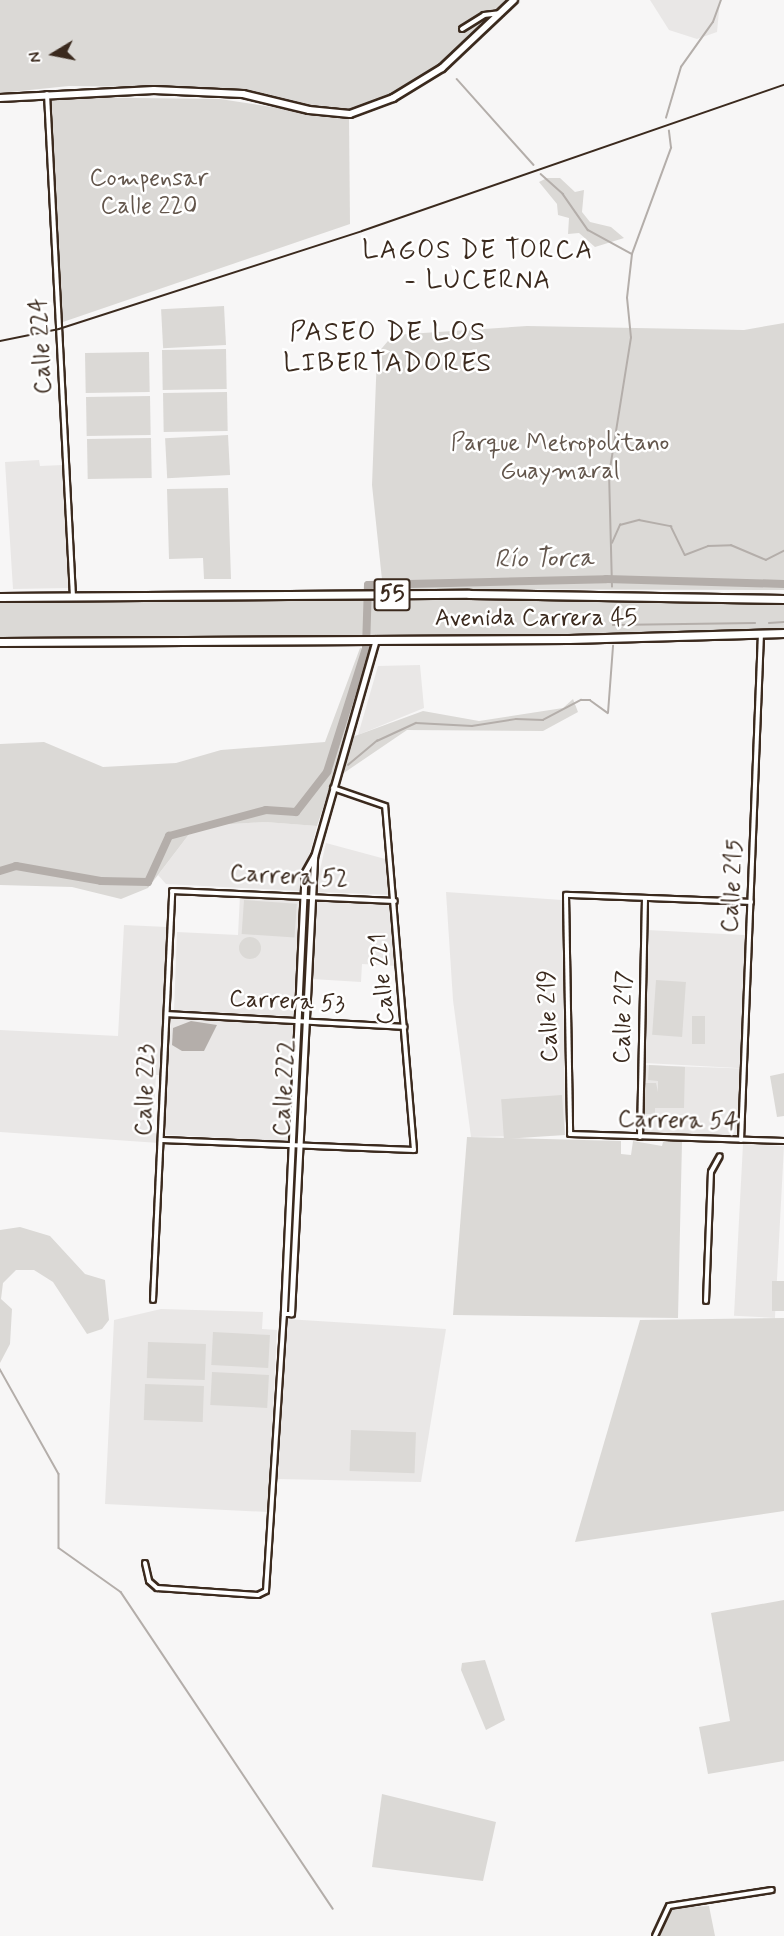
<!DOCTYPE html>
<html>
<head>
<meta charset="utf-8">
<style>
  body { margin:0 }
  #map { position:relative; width:784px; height:1936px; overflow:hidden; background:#f7f6f6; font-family:Mynerve,sans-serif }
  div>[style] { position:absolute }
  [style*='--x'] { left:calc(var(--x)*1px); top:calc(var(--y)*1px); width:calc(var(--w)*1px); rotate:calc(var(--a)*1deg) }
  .built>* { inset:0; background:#e9e7e6; transform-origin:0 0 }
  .green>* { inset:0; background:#dbd9d6; transform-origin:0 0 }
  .round { border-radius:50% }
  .water>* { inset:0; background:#b4aeaa }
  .stream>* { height:1.5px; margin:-0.75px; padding:0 0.75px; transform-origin:0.75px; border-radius:0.75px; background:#b4aeaa }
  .river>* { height:8px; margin:-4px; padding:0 4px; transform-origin:4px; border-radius:4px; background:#b4aeaa }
  .roads { filter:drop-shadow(2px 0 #3b2a1e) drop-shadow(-2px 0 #3b2a1e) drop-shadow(0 2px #3b2a1e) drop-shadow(0 -2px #3b2a1e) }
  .minor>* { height:4px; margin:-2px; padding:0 2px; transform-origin:2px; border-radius:2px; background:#fff }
  .tertiary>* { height:4.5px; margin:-2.25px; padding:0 2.25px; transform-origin:2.25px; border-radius:2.25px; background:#fff }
  .primary>* { height:6px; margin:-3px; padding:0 3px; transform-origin:3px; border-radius:3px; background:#fff }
  .trunk>* { height:7px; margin:-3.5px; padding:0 3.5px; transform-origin:3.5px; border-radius:3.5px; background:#fff }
  .rail>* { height:1.5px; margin:-0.75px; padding:0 0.75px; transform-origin:0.75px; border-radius:0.75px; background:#3b2a1e }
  span { translate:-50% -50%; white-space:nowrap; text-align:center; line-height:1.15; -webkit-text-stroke:5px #fff; paint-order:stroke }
  .shield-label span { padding:2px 4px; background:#fff; border:2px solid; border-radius:4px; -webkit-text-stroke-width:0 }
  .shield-label { font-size:22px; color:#3b2a1e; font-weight:700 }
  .park-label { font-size:24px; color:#63564c }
  .street-label { font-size:24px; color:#3b2a1e }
  .neighbourhood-label { font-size:26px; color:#3b2a1e; letter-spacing:1.5px }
  .water-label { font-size:26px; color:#65584f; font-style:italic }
  .quarter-label { font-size:27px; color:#3b2a1e; letter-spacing:1.5px }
  .north { position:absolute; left:24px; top:24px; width:60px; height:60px; -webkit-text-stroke:4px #fff; paint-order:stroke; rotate:260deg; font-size:16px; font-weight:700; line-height:24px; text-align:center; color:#3b2a1e }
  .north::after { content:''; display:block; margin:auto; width:21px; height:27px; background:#3b2a1e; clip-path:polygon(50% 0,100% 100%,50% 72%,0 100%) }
</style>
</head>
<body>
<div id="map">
  <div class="built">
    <i style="clip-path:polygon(650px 0,720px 0,717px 32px,697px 39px,669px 30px)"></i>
    <i style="clip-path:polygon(39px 460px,40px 466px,63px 465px,71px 588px,13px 589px,5px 462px)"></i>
    <i style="clip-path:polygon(420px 665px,424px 708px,358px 735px,378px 666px)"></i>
    <i style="clip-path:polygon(265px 822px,317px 826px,300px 891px,166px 884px,158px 875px,190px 833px,216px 825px)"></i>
    <i style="clip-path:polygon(326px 843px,389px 860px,392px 895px,315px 892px)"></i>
    <i style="clip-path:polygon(446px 892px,562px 900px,565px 1135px,471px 1137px,453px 1000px)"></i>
    <i style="clip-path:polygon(240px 895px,300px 899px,293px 1016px,174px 1010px,177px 932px,238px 935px)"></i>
    <i style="clip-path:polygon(316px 900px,391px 903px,398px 966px,362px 964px,361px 982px,312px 979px)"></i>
    <i style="clip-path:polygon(124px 925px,167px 927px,161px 1075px,156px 1075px,153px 1133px,160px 1134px,159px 1143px,0 1132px,0 1030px,118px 1036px)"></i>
    <i style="left:647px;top:930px;width:102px;height:133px;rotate:3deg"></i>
    <i style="left:171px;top:1017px;width:123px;height:118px;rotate:3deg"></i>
    <i style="left:644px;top:1065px;width:98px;height:71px;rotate:2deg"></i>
    <i style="left:743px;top:1144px;width:41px;height:172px;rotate:3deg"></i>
    <i style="clip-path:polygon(161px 1309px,263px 1312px,262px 1329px,277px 1330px,268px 1512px,105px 1504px,114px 1320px)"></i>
    <i style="clip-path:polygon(286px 1319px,446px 1329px,421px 1482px,278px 1479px)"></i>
  </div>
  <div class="green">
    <i style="clip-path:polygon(0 0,508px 0,441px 64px,380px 101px,357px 109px,303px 107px,229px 88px,69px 86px,0 93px)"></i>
    <i style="clip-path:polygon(49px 97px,220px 99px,349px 119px,350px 224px,60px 323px)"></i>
    <i style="clip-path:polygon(547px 178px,560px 178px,575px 192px,584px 190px,582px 212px,590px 222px,611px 227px,624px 238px,595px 247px,579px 233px,568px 234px,569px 218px,558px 215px,557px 204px,539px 182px)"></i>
    <i style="left:224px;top:306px;width:39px;height:63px;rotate:87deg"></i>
    <i style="clip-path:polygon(784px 323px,784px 590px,383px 589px,372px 485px,377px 354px,393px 335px,527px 326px,744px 330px)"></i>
    <i style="left:226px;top:349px;width:40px;height:64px;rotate:89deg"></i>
    <i style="left:149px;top:352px;width:40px;height:64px;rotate:89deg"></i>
    <i style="left:227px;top:392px;width:39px;height:64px;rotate:89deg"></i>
    <i style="left:150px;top:396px;width:39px;height:64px;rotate:89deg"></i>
    <i style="left:228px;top:435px;width:40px;height:63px;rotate:87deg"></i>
    <i style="left:151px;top:438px;width:40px;height:64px;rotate:89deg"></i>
    <i style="clip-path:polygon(228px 488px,231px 579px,204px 579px,203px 558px,169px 559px,167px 489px)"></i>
    <i style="clip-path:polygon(368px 599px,784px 602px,784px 629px,563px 636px,0 639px,0 601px)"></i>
    <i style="clip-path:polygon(360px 648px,369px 650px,344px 740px,423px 711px,479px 721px,563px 708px,573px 699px,578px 712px,543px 731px,407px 730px,332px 781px,317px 826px,265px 822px,216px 825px,190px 833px,148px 888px,121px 899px,72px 887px,0 885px,0 744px,44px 742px,103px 767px,176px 763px,221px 750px,325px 742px)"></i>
    <i style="left:244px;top:900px;width:53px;height:34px;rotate:4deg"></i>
    <i class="round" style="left:239px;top:937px;width:22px;height:22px"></i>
    <i style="left:656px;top:980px;width:30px;height:55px;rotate:4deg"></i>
    <i style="left:692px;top:1016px;width:13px;height:28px"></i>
    <i style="clip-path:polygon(649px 1065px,685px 1067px,684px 1108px,655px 1108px,655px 1114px,643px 1114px,643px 1083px,656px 1083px,658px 1092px,658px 1081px,648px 1080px)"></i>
    <i style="clip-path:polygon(784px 1073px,784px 1116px,777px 1117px,770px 1076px)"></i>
    <i style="left:562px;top:1095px;width:40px;height:61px;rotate:86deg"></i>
    <i style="clip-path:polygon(467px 1137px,621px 1141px,621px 1154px,631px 1155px,633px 1141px,662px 1146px,663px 1142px,682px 1142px,678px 1318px,453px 1315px)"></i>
    <i style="clip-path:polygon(20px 1227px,50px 1236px,85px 1274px,105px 1280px,109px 1320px,102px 1329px,87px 1334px,53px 1282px,34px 1270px,16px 1270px,3px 1283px,1px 1299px,12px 1309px,10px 1344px,0 1363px,0 1230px)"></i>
    <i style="left:772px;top:1281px;width:12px;height:30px"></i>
    <i style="clip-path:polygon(784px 1318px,784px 1511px,575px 1542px,640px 1320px)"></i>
    <i style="left:213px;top:1332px;width:57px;height:33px;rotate:3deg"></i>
    <i style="left:148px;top:1342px;width:58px;height:36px;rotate:2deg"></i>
    <i style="left:212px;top:1372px;width:57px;height:33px;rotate:3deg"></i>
    <i style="left:145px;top:1384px;width:59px;height:36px;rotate:2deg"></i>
    <i style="left:351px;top:1430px;width:65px;height:41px;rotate:2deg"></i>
    <i style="clip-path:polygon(784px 1600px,784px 1761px,708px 1774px,699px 1727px,730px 1721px,711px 1613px)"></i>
    <i style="clip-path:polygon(485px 1660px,505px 1720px,486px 1730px,461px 1670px,462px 1663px)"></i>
    <i style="clip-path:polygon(382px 1794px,496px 1822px,483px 1881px,372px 1867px)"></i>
    <i style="clip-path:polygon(709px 1906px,715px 1936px,659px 1936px,669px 1908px)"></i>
  </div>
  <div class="water">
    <i style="clip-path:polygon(191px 1021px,217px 1025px,204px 1051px,182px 1051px,172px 1045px,173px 1028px)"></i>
  </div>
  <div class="stream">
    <i style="--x:457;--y:79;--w:115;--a:48.2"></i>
    <i style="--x:666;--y:118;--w:53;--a:-73.6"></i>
    <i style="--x:681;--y:67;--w:55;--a:-54.6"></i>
    <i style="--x:713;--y:22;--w:23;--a:-70"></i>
    <i style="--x:541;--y:174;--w:30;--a:42"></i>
    <i style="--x:563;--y:194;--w:44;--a:55.2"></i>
    <i style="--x:588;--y:230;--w:50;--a:28.6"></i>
    <i style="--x:612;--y:543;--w:20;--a:-66"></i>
    <i style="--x:620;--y:525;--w:20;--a:-15"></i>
    <i style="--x:639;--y:520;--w:33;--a:11"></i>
    <i style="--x:671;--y:526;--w:32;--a:64"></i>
    <i style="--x:685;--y:555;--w:25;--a:-21"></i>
    <i style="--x:708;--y:546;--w:23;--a:-2"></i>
    <i style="--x:731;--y:545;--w:38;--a:23"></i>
    <i style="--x:766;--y:560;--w:20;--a:-27"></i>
    <i style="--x:612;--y:587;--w:112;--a:-91.5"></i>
    <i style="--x:609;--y:475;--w:139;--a:-80.9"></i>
    <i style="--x:631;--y:338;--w:40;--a:-95.7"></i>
    <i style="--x:627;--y:298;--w:44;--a:-83.5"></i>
    <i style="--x:632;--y:254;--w:113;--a:-69.8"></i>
    <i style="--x:671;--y:148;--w:17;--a:-97"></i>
    <i style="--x:769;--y:623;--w:15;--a:-4"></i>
    <i style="--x:613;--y:625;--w:142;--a:-0.8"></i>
    <i style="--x:348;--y:765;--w:38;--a:-40"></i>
    <i style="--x:377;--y:741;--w:43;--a:-24.8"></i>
    <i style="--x:416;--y:723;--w:56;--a:3.1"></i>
    <i style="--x:472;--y:726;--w:45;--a:-9"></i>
    <i style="--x:516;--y:719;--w:27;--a:2"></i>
    <i style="--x:543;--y:720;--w:43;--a:-27.8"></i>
    <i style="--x:581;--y:700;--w:9;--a:0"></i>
    <i style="--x:590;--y:700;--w:22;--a:36"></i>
    <i style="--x:608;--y:713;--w:67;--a:-85.7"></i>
    <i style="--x:0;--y:1369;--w:120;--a:60.7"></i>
    <i style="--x:59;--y:1474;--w:74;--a:90"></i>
    <i style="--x:59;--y:1548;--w:76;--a:35.4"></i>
    <i style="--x:121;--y:1592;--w:381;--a:56.2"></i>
  </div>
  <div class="river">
    <i style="--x:0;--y:871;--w:17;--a:-17"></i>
    <i style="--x:16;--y:866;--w:86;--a:10"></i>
    <i style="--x:101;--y:881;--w:47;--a:1.2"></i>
    <i style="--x:148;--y:882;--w:51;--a:-65.5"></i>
    <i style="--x:169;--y:836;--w:100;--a:-15"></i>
    <i style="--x:266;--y:810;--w:30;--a:4"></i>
    <i style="--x:296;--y:812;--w:51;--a:-52.2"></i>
    <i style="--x:327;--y:772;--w:130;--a:-72.5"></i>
    <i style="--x:366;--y:648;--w:63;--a:-88.2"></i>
    <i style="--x:368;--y:585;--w:238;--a:-1.4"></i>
    <i style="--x:606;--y:579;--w:178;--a:1.6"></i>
  </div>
  <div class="roads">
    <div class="minor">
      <i style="--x:462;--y:29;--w:26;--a:-32"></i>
      <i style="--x:484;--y:15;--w:17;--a:-7"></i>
      <i style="--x:47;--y:94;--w:503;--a:87.04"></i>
      <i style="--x:751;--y:902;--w:185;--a:-177.8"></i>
      <i style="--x:566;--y:895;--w:239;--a:89"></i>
      <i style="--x:570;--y:1134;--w:214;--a:1.9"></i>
      <i style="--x:167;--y:1014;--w:238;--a:3.1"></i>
      <i style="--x:640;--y:1137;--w:238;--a:-88.8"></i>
      <i style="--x:162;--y:1140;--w:252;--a:2.3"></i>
      <i style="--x:414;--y:1150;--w:345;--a:-94.8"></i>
      <i style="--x:385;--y:806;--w:55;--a:-160.9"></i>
      <i style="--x:741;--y:1140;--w:506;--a:-87.74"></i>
      <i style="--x:153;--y:1300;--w:409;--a:-87.3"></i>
      <i style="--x:172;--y:891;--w:223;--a:2.6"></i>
      <i style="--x:706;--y:1301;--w:129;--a:-87.8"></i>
      <i style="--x:711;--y:1172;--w:18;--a:-61"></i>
      <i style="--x:145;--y:1563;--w:18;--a:77"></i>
      <i style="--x:149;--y:1581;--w:11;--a:41"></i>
      <i style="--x:157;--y:1588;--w:101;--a:4"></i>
      <i style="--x:258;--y:1595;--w:9;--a:-27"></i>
      <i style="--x:266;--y:1591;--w:278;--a:-86.3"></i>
      <i style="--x:655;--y:1936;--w:33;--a:-65"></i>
      <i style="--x:669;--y:1906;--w:104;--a:-8.8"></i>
    </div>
    <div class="tertiary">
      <i style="--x:314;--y:857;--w:18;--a:119"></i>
      <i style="--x:305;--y:873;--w:23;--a:92"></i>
      <i style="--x:304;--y:896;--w:418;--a:92.7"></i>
      <i style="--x:284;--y:1314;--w:7;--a:0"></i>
      <i style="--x:291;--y:1314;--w:458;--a:-87.1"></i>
      <i style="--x:314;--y:857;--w:226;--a:-74.1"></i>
    </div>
    <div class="primary">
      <i style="--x:0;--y:98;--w:154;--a:-3"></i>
      <i style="--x:154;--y:90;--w:89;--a:2.6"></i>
      <i style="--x:243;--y:94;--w:68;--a:13.6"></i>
      <i style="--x:309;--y:110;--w:41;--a:5.6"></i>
      <i style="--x:350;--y:114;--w:46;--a:-20.4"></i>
      <i style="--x:393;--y:98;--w:57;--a:-31.5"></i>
      <i style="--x:442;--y:68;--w:99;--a:-43.4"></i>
    </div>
    <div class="trunk">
      <i style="--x:0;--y:597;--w:469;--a:-0.4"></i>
      <i style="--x:469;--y:594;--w:315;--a:0.9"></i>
      <i style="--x:0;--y:642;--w:569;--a:-0.3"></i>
      <i style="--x:569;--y:639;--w:215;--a:-1.6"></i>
    </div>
  </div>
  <div class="rail">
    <i style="--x:0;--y:341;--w:60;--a:-11.5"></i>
    <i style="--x:59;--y:329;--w:318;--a:-17.9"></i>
    <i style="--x:362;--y:231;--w:447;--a:-19.1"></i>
  </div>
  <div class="shield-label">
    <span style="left:392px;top:595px">55</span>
  </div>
  <div class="park-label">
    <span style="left:149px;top:193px">Compensar<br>Calle 220</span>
    <span style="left:560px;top:458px">Parque Metropolitano<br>Guaymaral</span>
  </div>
  <div class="street-label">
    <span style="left:42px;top:346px;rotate:-93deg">Calle 224</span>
    <span style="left:536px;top:619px">Avenida Carrera 45</span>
    <span style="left:289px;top:877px;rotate:3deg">Carrera 52</span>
    <span style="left:733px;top:886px;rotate:-87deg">Calle 215</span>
    <span style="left:383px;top:979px;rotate:-95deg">Calle 221</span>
    <span style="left:287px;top:1002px;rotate:3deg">Carrera 53</span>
    <span style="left:549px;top:1016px;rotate:-92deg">Calle 219</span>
    <span style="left:624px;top:1017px;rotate:-88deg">Calle 217</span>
    <span style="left:285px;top:1088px;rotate:-87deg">Calle 222</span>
    <span style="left:146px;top:1090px;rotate:-88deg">Calle 223</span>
    <span style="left:678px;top:1121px;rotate:1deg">Carrera 54</span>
  </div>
  <div class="neighbourhood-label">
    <span style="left:478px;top:267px">LAGOS DE TORCA<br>- LUCERNA</span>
  </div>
  <div class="water-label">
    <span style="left:544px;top:560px;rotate:-1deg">Río Torca</span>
  </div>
  <div class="quarter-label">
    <span style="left:388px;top:348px">PASEO DE LOS<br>LIBERTADORES</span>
  </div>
  <div class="north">N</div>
</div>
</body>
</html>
